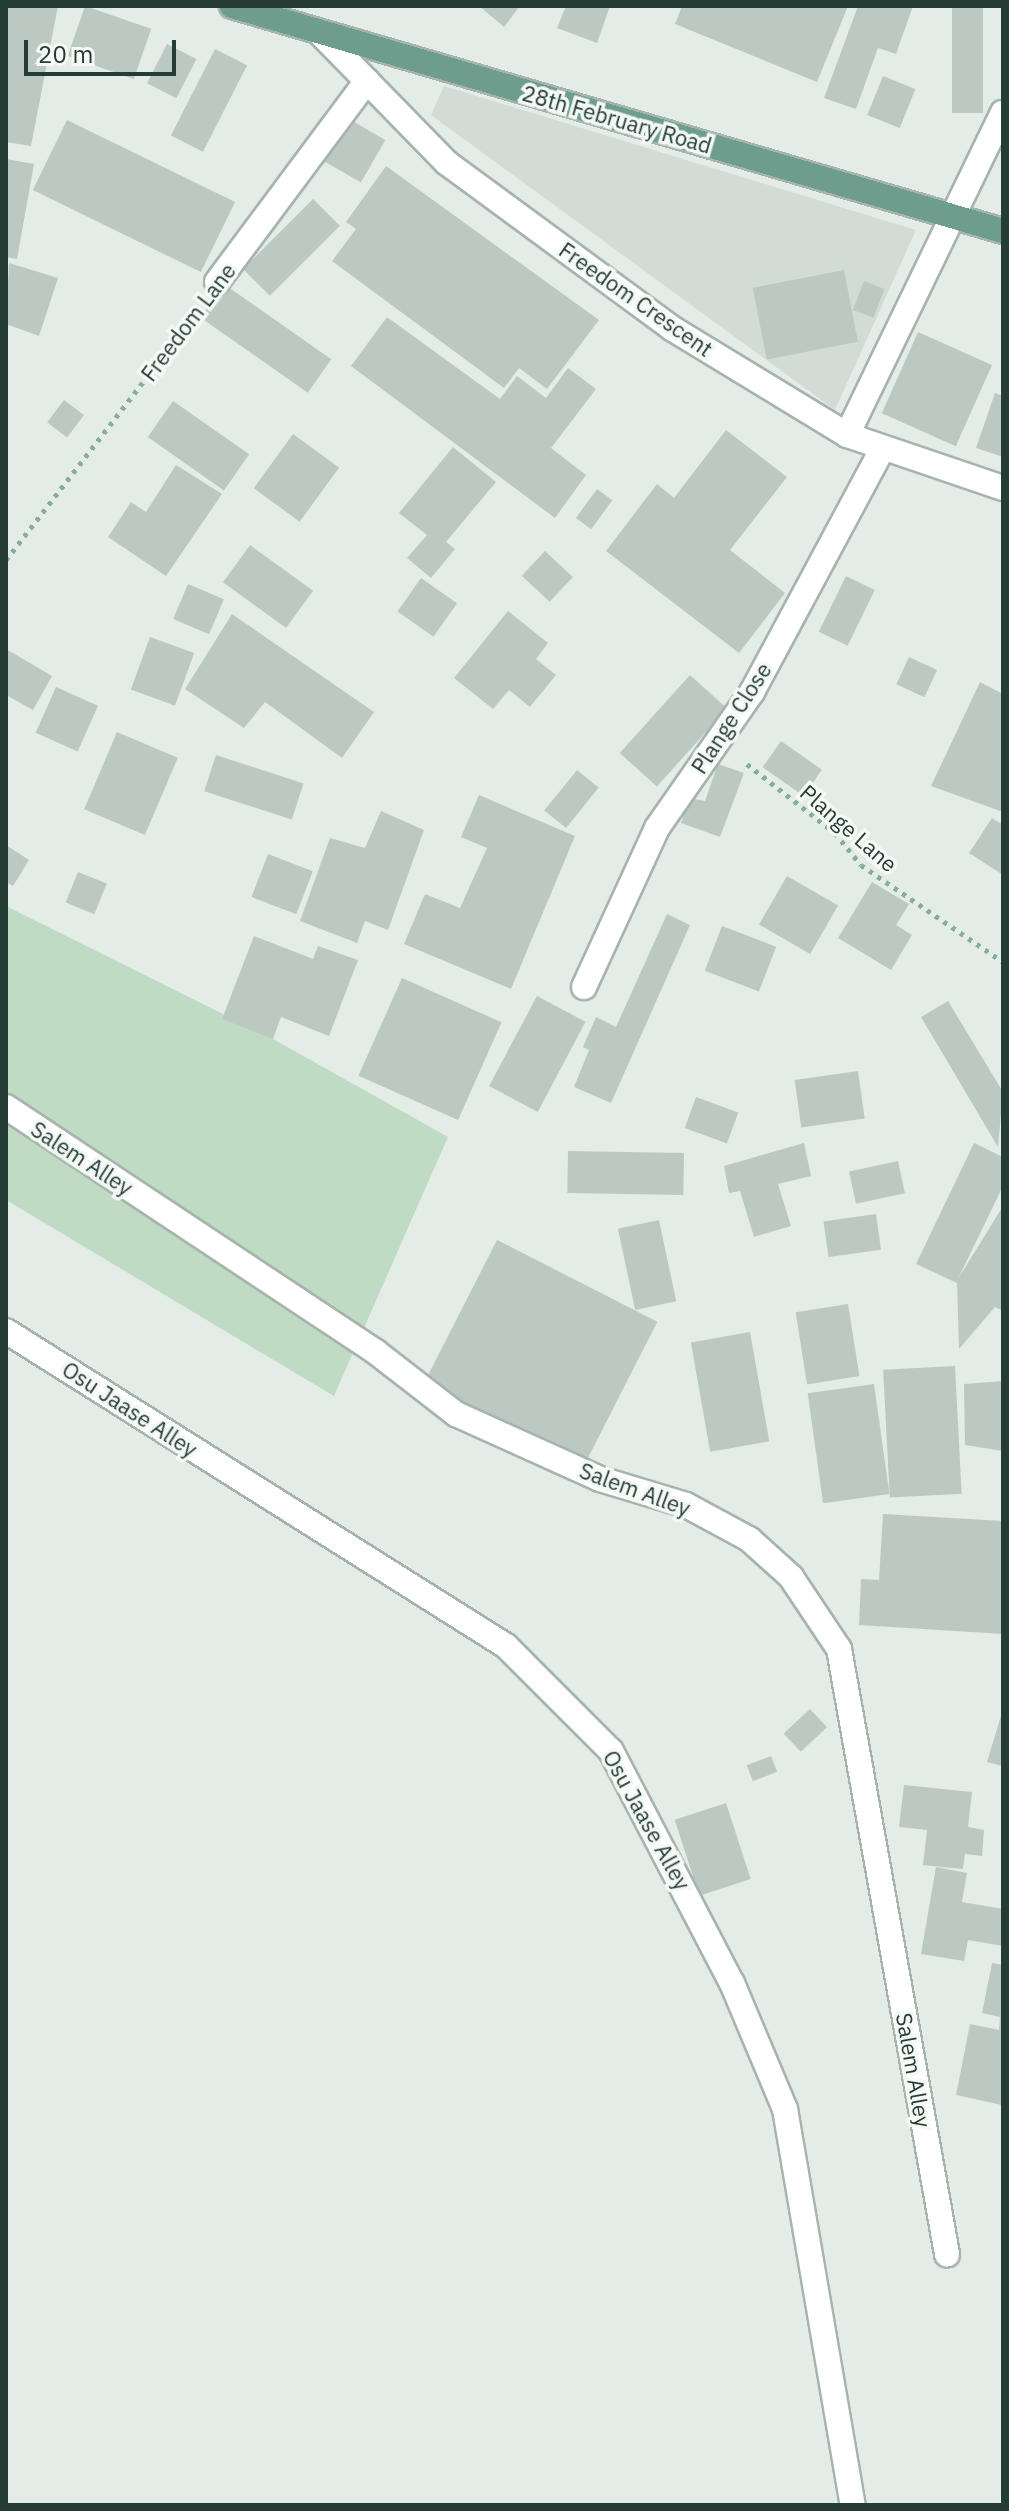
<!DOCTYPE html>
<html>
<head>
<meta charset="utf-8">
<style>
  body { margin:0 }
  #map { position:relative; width:1009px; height:2511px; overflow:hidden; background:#e4ece8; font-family:"IBM Plex Sans",sans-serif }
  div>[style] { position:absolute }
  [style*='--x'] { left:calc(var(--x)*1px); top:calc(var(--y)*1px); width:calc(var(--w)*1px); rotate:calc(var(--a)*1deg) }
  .built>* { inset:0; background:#d2dcd7 }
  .green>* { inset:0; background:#bfdbc4 }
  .building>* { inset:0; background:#bcc9c3; transform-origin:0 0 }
  .path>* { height:5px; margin-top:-2.5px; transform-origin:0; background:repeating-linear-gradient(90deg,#87ad9e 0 4px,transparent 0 10px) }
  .roads { filter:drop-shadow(2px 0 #a7b4ae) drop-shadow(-2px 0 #a7b4ae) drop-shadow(0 2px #a7b4ae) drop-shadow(0 -2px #a7b4ae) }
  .minor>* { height:24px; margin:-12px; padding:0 12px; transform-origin:12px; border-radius:12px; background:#fff }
  .major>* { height:24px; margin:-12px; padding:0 12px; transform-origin:12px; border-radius:12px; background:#6c9d8d }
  span { translate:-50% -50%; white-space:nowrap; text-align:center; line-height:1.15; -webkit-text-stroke:7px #f4f9f6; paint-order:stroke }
  .street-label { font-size:22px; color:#253c34 }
  .frame { position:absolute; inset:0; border:8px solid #253c34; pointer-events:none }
  .scale { position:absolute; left:24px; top:40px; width:152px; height:36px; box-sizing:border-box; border:4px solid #253c34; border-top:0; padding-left:10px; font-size:24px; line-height:28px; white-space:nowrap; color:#253c34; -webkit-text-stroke:6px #f4f9f6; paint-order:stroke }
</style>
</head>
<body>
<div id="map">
  <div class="built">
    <i style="clip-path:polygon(444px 86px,916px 230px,835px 410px,431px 115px)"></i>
  </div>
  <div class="green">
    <i style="clip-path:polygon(6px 906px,273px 1039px,448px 1137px,334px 1396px,6px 1200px)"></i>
  </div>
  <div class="building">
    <i style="clip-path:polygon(6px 6px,58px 6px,31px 146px,6px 142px)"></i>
    <i style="left:85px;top:6px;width:70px;height:53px;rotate:19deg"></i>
    <i style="clip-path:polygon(479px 6px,520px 6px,504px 27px)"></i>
    <i style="clip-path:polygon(566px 6px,610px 6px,597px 43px,557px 28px)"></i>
    <i style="clip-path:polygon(682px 6px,848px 6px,817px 82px,675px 24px)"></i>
    <i style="clip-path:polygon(858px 6px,913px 6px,896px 54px,878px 48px,856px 109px,824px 98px)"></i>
    <i style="left:952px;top:6px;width:31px;height:107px"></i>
    <i style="left:167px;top:44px;width:33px;height:44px;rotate:27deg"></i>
    <i style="left:215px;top:49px;width:36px;height:97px;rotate:27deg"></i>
    <i style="left:883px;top:76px;width:35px;height:42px;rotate:22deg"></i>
    <i style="left:349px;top:119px;width:42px;height:49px;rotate:30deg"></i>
    <i style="left:67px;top:120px;width:187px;height:78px;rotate:26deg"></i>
    <i style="clip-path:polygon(6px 159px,34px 164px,17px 259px,6px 257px)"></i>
    <i style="clip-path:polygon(386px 166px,599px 320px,547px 389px,519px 368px,504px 388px,332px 261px,356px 229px,346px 222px)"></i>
    <i style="left:313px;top:199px;width:38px;height:99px;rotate:45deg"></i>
    <i style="clip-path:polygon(9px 263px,58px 278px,39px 336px,6px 324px)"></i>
    <i style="left:844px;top:270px;width:73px;height:93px;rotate:79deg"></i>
    <i style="left:864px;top:281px;width:22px;height:31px;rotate:21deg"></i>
    <i style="left:224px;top:284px;width:131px;height:41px;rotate:35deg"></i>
    <i style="clip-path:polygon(387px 317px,500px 399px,517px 376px,546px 398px,568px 368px,596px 389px,551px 448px,586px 475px,555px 518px,351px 366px)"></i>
    <i style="left:918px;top:332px;width:81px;height:89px;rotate:24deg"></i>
    <i style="clip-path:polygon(995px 393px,1003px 396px,1003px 457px,976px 448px)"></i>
    <i style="left:64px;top:400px;width:25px;height:28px;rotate:37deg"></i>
    <i style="left:173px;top:401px;width:93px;height:44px;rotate:35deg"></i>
    <i style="clip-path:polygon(726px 430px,787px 477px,730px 550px,785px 593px,739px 653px,606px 551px,657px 484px,674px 498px)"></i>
    <i style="left:293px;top:434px;width:57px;height:67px;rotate:36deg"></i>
    <i style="clip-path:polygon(453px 447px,496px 482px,446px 542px,455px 549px,431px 578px,407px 558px,427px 535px,399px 513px)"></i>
    <i style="clip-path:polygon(176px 465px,222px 494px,166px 576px,108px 537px,131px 502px,146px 512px)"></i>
    <i style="left:597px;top:489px;width:19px;height:36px;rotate:36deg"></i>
    <i style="left:250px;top:545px;width:78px;height:46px;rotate:36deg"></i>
    <i style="left:545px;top:551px;width:38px;height:34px;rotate:43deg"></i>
    <i style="left:846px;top:576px;width:32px;height:62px;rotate:26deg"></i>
    <i style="left:421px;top:578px;width:44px;height:41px;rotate:35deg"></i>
    <i style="left:188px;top:584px;width:39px;height:38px;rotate:23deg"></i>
    <i style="clip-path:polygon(508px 611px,548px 643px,536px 659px,556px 675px,530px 707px,509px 690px,493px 709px,454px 678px)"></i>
    <i style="clip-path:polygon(232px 614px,374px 712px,342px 758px,265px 702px,244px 728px,185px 689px)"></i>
    <i style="left:150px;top:637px;width:47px;height:56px;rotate:20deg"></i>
    <i style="clip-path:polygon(6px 649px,52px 676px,33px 710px,6px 695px)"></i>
    <i style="left:909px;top:657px;width:31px;height:30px;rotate:25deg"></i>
    <i style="left:690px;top:675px;width:50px;height:105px;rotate:42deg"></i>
    <i style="clip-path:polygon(980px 682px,1003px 694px,1003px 812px,931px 786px)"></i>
    <i style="left:56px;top:687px;width:46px;height:50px;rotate:24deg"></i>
    <i style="left:117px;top:732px;width:66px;height:84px;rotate:23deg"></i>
    <i style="left:781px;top:741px;width:50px;height:32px;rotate:35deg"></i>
    <i style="left:216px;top:755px;width:92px;height:38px;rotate:18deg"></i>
    <i style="clip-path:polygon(718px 764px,744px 773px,720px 837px,681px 823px,689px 798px,705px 801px)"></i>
    <i style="left:577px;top:770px;width:28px;height:52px;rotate:39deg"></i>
    <i style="clip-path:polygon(479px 795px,575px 836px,511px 989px,404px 944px,425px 894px,460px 908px,487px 848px,461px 837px)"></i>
    <i style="clip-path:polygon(381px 811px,424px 830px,388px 930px,365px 921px,357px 943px,300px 921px,330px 838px,365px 848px)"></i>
    <i style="clip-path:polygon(992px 818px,1003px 825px,1003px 875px,969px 853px)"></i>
    <i style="clip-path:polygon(6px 845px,29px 860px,13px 886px,6px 882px)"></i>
    <i style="left:268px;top:854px;width:48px;height:46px;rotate:21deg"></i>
    <i style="left:78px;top:872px;width:31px;height:33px;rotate:22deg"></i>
    <i style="left:787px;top:876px;width:59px;height:56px;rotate:30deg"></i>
    <i style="clip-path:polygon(872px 882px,909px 904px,896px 925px,912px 935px,891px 970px,838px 938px)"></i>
    <i style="clip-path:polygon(667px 914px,690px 925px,611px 1103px,574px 1087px,589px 1050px,583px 1047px,596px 1017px,616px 1027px)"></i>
    <i style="left:722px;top:926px;width:58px;height:48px;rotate:21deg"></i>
    <i style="clip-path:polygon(254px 936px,313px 959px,318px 946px,358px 960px,329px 1036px,281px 1017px,273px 1039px,222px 1019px)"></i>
    <i style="left:402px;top:978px;width:109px;height:107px;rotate:24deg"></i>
    <i style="left:537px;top:996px;width:55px;height:102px;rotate:28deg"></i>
    <i style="clip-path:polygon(948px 1001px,1003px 1092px,998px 1147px,921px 1017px)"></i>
    <i style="left:858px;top:1071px;width:48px;height:64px;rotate:82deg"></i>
    <i style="left:696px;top:1097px;width:45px;height:33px;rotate:20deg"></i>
    <i style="clip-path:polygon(804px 1143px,811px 1176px,778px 1184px,791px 1226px,754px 1237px,740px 1191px,729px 1193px,724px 1166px)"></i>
    <i style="clip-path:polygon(974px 1143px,1003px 1157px,1003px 1186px,958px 1279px,1003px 1206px,1003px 1311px,995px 1307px,959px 1349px,957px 1283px,916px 1264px)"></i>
    <i style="left:684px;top:1153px;width:42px;height:116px;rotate:91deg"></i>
    <i style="left:898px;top:1161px;width:33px;height:50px;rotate:78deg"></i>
    <i style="left:876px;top:1214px;width:36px;height:53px;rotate:82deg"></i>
    <i style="left:659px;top:1220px;width:83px;height:42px;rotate:78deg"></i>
    <i style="left:497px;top:1240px;width:180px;height:162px;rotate:27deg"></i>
    <i style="left:848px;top:1304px;width:73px;height:53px;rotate:81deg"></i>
    <i style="left:750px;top:1332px;width:111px;height:60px;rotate:80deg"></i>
    <i style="left:955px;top:1366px;width:128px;height:72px;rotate:87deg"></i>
    <i style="clip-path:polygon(1003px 1381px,1003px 1451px,965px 1445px,964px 1384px)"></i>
    <i style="left:874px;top:1384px;width:111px;height:67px;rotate:82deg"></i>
    <i style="clip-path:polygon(883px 1514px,1003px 1521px,1003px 1634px,859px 1625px,861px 1579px,879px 1580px)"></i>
    <i style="left:810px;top:1709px;width:25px;height:36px;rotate:47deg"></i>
    <i style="clip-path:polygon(1003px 1709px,1003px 1766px,987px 1762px)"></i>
    <i style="left:771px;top:1756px;width:17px;height:26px;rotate:69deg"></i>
    <i style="clip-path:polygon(904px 1785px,972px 1792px,968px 1827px,984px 1830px,982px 1856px,965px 1854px,963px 1869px,923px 1865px,927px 1830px,899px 1827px)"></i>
    <i style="left:726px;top:1803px;width:80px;height:54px;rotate:72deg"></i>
    <i style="clip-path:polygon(936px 1867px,967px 1873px,962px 1902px,1003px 1909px,1003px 1946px,968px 1940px,964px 1961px,921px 1954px)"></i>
    <i style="clip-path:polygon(992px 1963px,1003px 1965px,1002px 2105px,956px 2095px,970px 2024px,999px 2030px,1000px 2017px,982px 2013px)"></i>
  </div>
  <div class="path">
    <i style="--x:6;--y:560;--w:312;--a:-52.4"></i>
    <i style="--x:747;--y:764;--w:112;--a:38.1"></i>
    <i style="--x:835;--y:833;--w:41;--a:50.9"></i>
    <i style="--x:861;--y:865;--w:172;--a:34.3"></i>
  </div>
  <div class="roads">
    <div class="minor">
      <i style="--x:319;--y:32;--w:183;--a:45.7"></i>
      <i style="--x:447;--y:163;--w:280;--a:36.3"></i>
      <i style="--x:673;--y:329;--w:204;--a:31.3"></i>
      <i style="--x:847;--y:435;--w:165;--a:18.8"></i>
      <i style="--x:217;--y:282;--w:251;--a:-53.3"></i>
      <i style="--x:847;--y:435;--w:358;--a:-64.2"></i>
      <i style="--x:584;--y:987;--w:175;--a:-65.3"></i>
      <i style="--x:657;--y:828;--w:166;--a:-55.1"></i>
      <i style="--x:752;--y:692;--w:275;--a:-61.8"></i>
      <i style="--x:6;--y:1107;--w:444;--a:33.5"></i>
      <i style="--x:376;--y:1352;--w:101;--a:37.8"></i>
      <i style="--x:456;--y:1414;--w:158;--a:24.3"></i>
      <i style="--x:600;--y:1479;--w:90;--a:16.8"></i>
      <i style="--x:686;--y:1505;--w:72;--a:28.4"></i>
      <i style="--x:749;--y:1539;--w:57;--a:42.1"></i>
      <i style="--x:791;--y:1577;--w:87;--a:56.3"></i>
      <i style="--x:839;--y:1649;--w:615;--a:79.88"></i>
      <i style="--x:6;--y:1331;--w:591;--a:32.21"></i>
      <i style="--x:506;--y:1646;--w:148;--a:45"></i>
      <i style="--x:611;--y:1751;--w:262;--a:62.5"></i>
      <i style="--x:732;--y:1983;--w:137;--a:67.2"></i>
      <i style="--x:785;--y:2109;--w:402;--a:80.3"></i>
    </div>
    <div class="major">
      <i style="--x:232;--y:6;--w:803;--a:16.27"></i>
    </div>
  </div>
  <div class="street-label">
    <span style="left:617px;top:119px;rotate:16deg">28th February Road</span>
    <span style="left:636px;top:299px;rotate:35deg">Freedom Crescent</span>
    <span style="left:188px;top:322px;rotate:-53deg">Freedom Lane</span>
    <span style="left:731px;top:718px;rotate:-57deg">Plange Close</span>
    <span style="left:849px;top:828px;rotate:41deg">Plange Lane</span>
    <span style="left:82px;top:1158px;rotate:33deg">Salem Alley</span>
    <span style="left:130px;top:1409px;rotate:33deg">Osu Jaase Alley</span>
    <span style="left:635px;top:1489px;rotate:20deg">Salem Alley</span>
    <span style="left:647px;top:1820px;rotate:61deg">Osu Jaase Alley</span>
    <span style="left:914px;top:2070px;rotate:80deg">Salem Alley</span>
  </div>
  <div class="frame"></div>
  <div class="scale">20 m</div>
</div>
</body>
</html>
